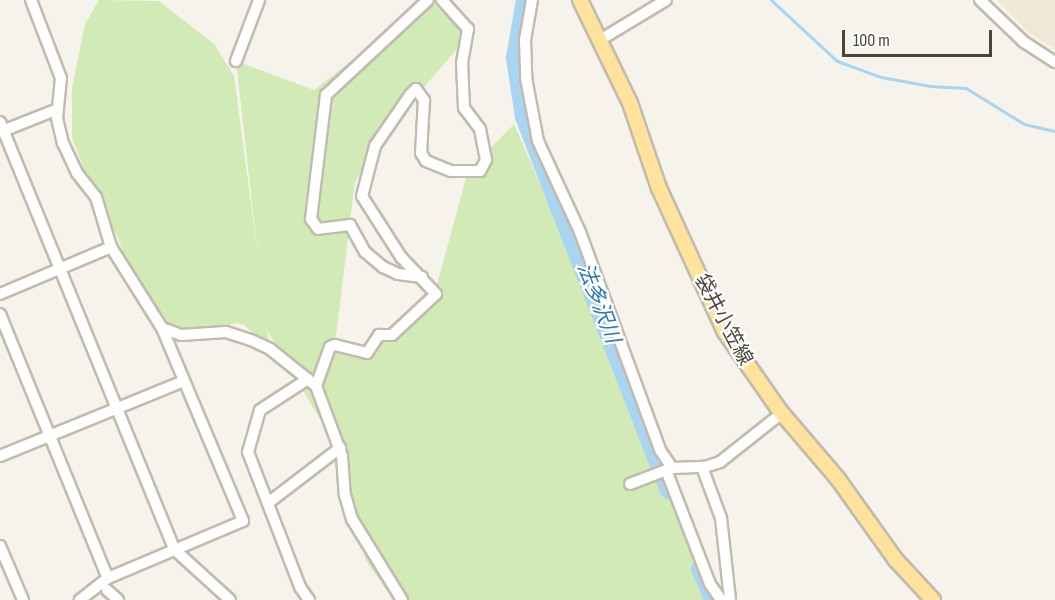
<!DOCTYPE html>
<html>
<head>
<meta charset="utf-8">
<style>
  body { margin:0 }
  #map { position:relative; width:1055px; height:600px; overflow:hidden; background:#f6f3ec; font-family:"Sofia Sans Condensed","Noto Sans JP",sans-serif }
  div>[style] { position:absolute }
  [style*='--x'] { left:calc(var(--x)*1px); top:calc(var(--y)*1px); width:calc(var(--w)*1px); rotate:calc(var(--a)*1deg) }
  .education>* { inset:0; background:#efe8d6 }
  .green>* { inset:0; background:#d2eab5 }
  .stream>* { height:3px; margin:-1.5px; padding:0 1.5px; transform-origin:1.5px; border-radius:1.5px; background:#a9d4f2 }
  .river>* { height:18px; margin:-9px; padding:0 9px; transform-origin:9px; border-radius:9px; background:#a9d4f2 }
  .roads { filter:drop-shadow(2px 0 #c2bbae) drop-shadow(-2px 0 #c2bbae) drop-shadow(0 2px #c2bbae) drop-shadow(0 -2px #c2bbae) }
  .minor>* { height:10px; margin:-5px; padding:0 5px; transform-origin:5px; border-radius:5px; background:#fff }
  .major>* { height:14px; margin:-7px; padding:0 7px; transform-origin:7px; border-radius:7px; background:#ffe39c }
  span { translate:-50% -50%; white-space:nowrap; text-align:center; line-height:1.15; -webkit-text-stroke:4.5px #fff; paint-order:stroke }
  .street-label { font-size:20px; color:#4b4439 }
  .water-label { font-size:21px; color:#2e7ab2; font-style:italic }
  .scale { position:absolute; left:842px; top:30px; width:150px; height:27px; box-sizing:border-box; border:3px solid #4b4439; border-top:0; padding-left:8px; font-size:18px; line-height:21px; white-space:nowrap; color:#4b4439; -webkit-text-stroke:4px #fff; paint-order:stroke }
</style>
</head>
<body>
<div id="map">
  <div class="education">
    <i style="clip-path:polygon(997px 0,1055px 0,1055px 49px,1028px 32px)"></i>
  </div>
  <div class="green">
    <i style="clip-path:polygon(99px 0,159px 1px,215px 45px,234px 76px,258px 256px,236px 61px,314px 90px,430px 0,467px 37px,379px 140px,355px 182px,335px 344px,367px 353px,433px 299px,468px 171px,514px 124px,638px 408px,710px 584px,721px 600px,394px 600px,366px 561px,342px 456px,267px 330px,270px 349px,244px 325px,235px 323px,208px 333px,181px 335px,157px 320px,135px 285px,118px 238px,92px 192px,72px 137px,72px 88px,85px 24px)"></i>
  </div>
  <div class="stream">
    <i style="--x:771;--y:0;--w:90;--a:42.7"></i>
    <i style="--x:837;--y:61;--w:47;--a:20"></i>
    <i style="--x:881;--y:77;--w:50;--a:10.4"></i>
    <i style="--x:930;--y:86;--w:36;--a:3"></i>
    <i style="--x:966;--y:88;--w:68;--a:31.8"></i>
    <i style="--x:1024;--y:124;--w:32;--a:13"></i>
  </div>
  <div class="river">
    <i style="--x:525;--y:0;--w:59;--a:99.8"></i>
    <i style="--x:515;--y:58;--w:60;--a:81.3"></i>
    <i style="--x:524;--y:117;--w:400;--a:68.8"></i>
    <i style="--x:700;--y:569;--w:34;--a:66"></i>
  </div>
  <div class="roads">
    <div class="minor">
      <i style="--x:31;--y:0;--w:84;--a:69"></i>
      <i style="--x:61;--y:78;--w:40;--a:95.7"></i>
      <i style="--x:57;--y:118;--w:26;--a:77"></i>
      <i style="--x:63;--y:143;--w:33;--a:65"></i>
      <i style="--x:77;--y:173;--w:31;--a:52"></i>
      <i style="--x:96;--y:197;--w:52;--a:73.3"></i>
      <i style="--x:111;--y:247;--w:96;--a:57.8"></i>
      <i style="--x:162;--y:328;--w:209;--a:67.2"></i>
      <i style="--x:243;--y:521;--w:147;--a:157.1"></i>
      <i style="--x:108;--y:578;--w:36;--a:142"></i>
      <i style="--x:532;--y:0;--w:41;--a:99.9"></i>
      <i style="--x:525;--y:40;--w:38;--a:88"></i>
      <i style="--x:526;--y:78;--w:64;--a:79.2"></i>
      <i style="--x:538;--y:141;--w:100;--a:65.2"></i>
      <i style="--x:580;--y:232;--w:232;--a:69.8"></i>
      <i style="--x:660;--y:450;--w:22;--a:56"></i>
      <i style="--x:980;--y:0;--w:61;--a:43.7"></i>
      <i style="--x:1024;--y:42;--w:37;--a:33"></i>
      <i style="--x:600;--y:40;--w:77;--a:-31.2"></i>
      <i style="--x:236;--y:61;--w:65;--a:-69.3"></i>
      <i style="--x:0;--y:122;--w:462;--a:67.8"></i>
      <i style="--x:175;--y:550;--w:74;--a:42.3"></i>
      <i style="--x:0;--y:132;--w:62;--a:-21.6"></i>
      <i style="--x:422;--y:277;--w:24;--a:-173"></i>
      <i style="--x:398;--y:274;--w:17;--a:-155"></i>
      <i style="--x:383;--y:267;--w:23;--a:-140"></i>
      <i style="--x:365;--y:252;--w:31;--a:-119"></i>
      <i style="--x:350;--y:225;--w:32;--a:173"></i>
      <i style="--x:318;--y:229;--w:12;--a:-125"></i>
      <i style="--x:311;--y:219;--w:125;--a:-83.1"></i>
      <i style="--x:326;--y:95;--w:139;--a:-43"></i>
      <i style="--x:0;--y:294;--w:121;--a:-22.9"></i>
      <i style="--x:0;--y:314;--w:285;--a:67.8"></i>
      <i style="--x:162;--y:328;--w:20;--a:20"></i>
      <i style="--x:181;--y:335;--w:45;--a:-3.8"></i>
      <i style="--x:226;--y:332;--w:26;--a:18"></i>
      <i style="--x:251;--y:340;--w:21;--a:25"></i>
      <i style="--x:270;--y:349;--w:59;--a:38.8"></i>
      <i style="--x:316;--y:386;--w:75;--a:69.6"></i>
      <i style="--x:342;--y:456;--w:39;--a:86"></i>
      <i style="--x:345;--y:495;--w:25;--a:74"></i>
      <i style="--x:352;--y:519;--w:95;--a:58.3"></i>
      <i style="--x:308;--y:379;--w:57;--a:147.1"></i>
      <i style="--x:260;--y:410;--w:44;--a:105.9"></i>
      <i style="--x:248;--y:452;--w:145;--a:68.9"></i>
      <i style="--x:300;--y:587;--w:16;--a:55"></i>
      <i style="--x:316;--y:386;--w:41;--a:-70.3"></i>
      <i style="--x:330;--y:347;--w:5;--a:-22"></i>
      <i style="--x:335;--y:345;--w:33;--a:14"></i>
      <i style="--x:367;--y:353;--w:22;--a:-56"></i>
      <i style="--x:379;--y:335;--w:13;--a:0"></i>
      <i style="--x:392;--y:335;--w:60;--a:-43"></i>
      <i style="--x:436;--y:294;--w:51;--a:-133.4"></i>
      <i style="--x:401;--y:257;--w:72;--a:-122.6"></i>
      <i style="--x:362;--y:196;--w:52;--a:-75.4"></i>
      <i style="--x:375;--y:146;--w:62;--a:-55.5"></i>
      <i style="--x:410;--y:95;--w:8;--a:-45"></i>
      <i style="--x:416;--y:89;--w:14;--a:54"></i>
      <i style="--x:424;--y:100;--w:53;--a:93.2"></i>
      <i style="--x:421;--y:153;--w:9;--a:58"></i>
      <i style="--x:426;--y:161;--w:27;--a:22"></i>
      <i style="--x:451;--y:171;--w:29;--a:0"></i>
      <i style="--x:480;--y:171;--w:13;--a:-61"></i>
      <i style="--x:486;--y:160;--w:32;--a:-101"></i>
      <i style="--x:480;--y:129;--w:26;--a:-127"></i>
      <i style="--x:464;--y:108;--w:45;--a:-92.5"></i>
      <i style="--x:462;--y:63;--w:35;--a:-80"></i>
      <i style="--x:468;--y:29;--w:39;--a:-132"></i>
      <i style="--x:0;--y:456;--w:199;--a:-22.2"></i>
      <i style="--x:702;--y:467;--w:54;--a:69.6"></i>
      <i style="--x:721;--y:518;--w:82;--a:83.7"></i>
      <i style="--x:666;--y:470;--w:122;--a:68.9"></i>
      <i style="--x:710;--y:584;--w:19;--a:55"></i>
      <i style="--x:630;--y:484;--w:45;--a:-20.9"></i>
      <i style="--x:672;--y:468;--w:33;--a:-2"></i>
      <i style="--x:705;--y:467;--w:16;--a:-18"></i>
      <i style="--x:720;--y:462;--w:79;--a:-38.3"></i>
      <i style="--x:268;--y:503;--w:91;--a:-37.4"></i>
      <i style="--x:0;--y:546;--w:59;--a:66.9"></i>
      <i style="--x:107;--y:590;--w:15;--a:42"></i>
    </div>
    <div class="major">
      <i style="--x:580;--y:0;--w:114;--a:64.1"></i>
      <i style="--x:630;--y:103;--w:90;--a:71.2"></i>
      <i style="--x:659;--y:188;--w:158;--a:65.4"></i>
      <i style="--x:725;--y:332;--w:96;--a:55.2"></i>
      <i style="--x:780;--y:411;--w:89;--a:49.5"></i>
      <i style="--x:838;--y:479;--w:98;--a:54.5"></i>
      <i style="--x:895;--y:559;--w:56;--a:47.2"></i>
    </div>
  </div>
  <div class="street-label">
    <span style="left:723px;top:320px;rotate:62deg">袋井小笠線</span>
  </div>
  <div class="water-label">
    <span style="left:598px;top:303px;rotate:69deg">法多沢川</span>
  </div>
  <div class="scale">100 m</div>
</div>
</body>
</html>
